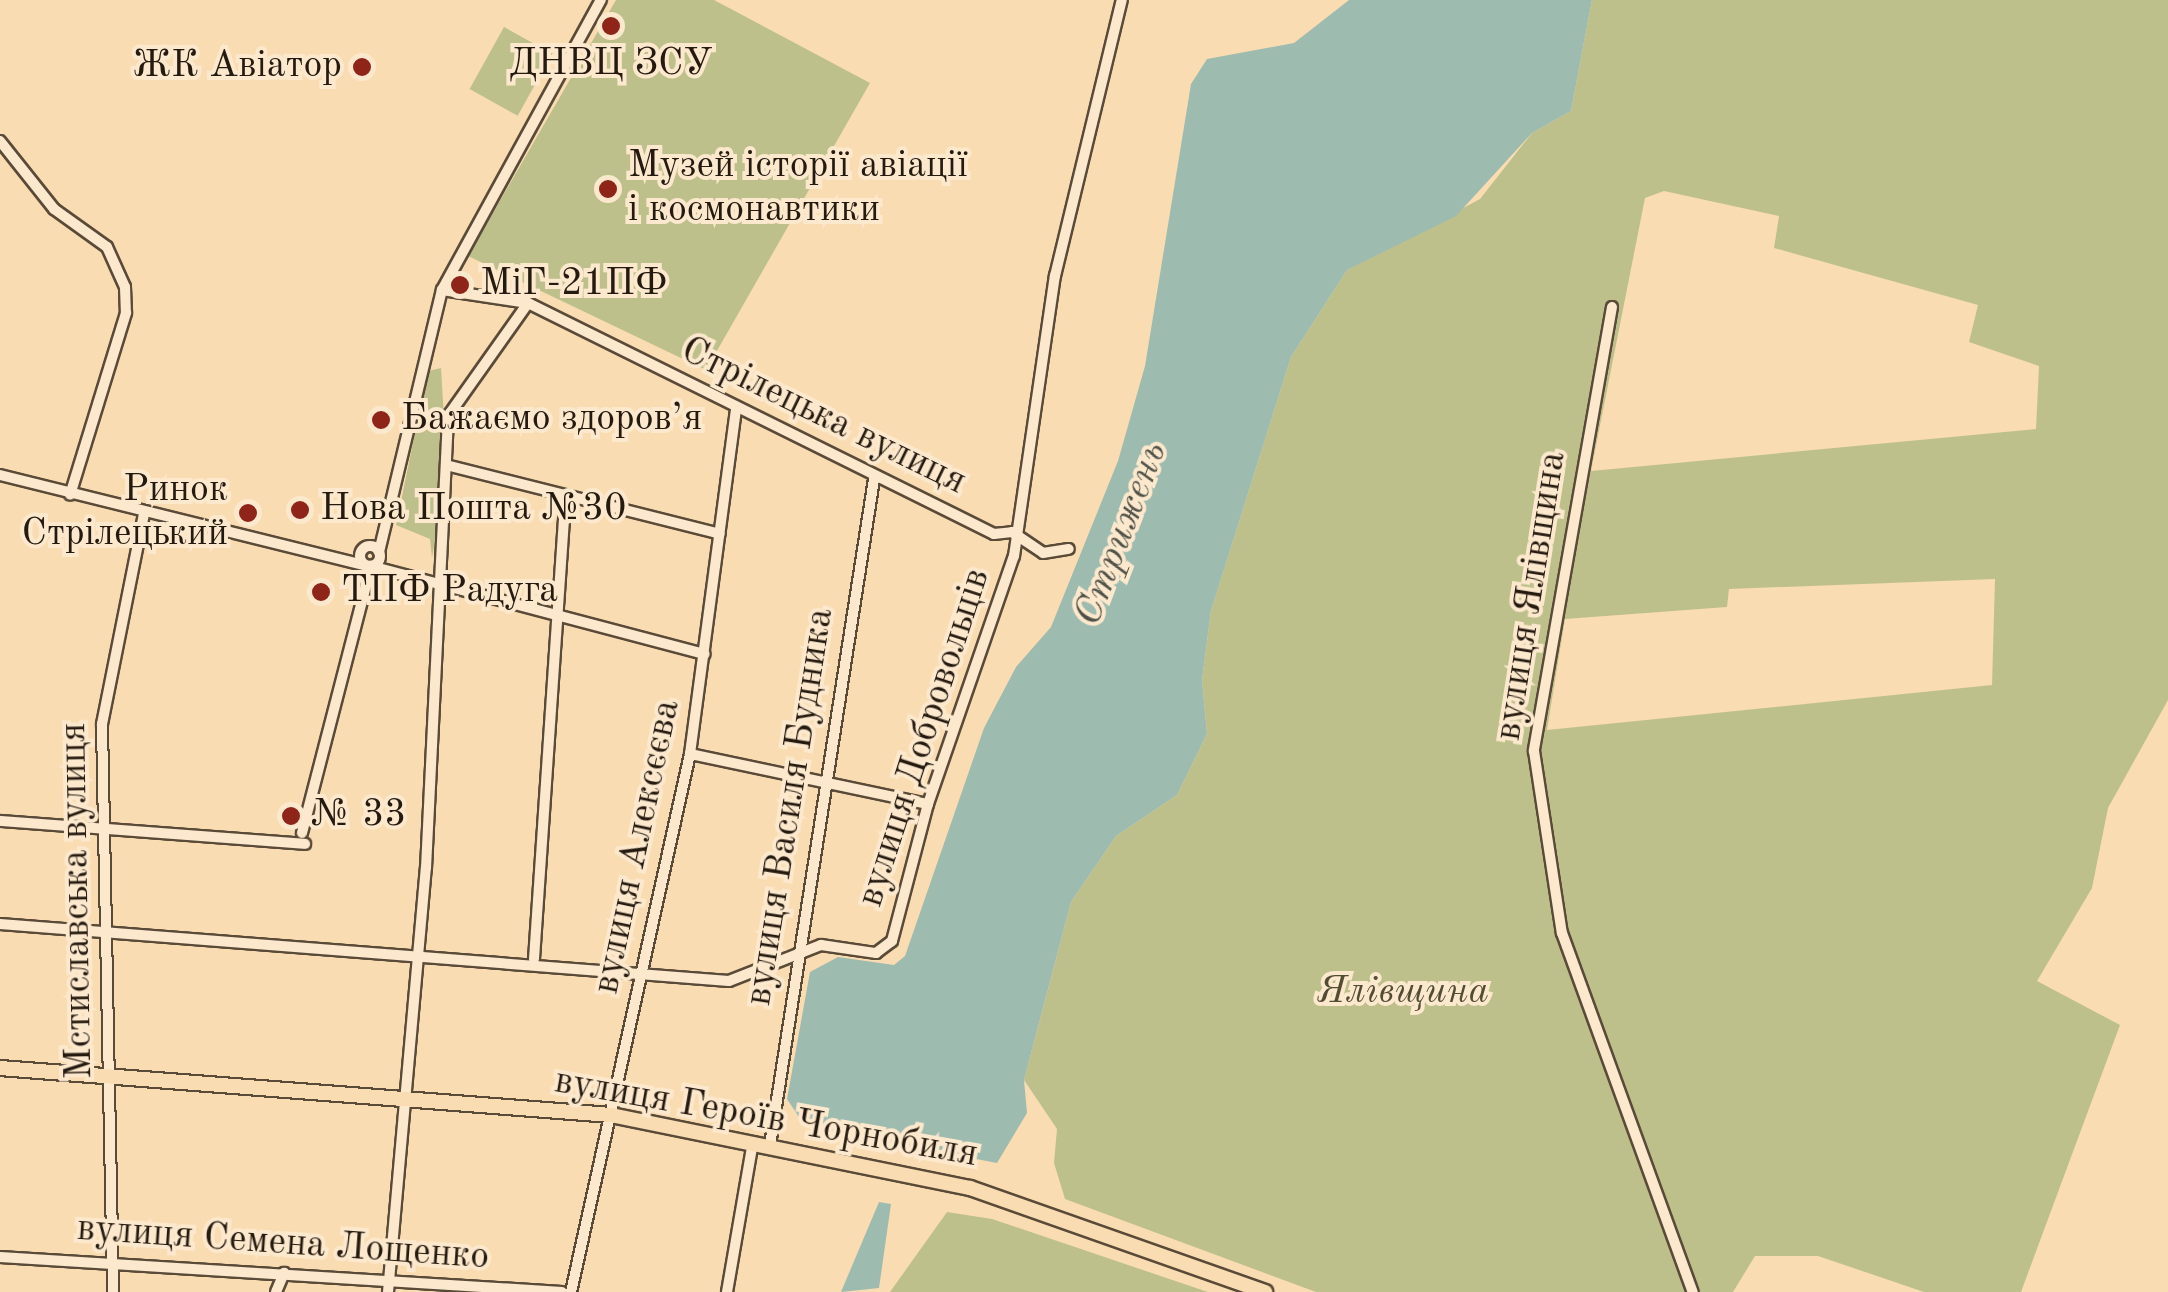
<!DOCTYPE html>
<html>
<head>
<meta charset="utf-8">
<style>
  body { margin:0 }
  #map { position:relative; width:2168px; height:1292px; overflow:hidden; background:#fadcb2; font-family:"Old Standard TT",serif }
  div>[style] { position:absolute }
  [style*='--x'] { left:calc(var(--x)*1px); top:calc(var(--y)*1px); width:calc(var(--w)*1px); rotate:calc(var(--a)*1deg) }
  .green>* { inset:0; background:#bec08c; transform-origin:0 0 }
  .water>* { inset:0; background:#9ebbaf }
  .roads { filter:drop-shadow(2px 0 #5a4a38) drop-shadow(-2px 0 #5a4a38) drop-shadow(0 2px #5a4a38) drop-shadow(0 -2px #5a4a38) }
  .minor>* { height:10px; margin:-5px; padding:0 5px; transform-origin:5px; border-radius:5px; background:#fce8cd }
  .minor>.ring { margin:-5px; padding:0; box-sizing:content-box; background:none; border:10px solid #fce8cd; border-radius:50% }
  .major>* { height:14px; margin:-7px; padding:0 7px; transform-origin:7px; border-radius:7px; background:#fadcb2 }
  .dots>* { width:28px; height:28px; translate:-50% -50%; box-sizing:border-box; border:5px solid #fce8cd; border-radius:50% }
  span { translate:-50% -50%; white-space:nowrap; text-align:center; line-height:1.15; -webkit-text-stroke:8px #fce8cd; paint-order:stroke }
  .poi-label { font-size:38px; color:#251a10 }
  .right { translate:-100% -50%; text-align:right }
  .left { translate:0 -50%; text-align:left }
  .street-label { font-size:38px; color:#251a10 }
  .park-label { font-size:38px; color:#534c35; font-style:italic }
  .water-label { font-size:40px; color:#4f5248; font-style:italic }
</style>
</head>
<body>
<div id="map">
  <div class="green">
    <i style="clip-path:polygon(616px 0,714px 0,870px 83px,706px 370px,468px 256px)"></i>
    <i style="clip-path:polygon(evenodd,1592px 0,2168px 0,2168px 700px,2108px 808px,2092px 888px,2037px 981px,2120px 1025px,2021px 1292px,1924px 1292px,1818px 1256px,1755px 1256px,1733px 1292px,1316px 1292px,1065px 1199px,1054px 1163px,1057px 1129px,1024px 1080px,1071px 902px,1116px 836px,1177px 795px,1207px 734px,1202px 680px,1211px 611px,1291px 357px,1347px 270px,1480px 199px,1532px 133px,1571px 111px,1592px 0,1664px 191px,1779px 216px,1774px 248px,1978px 305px,1969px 342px,2039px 366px,2036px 429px,1591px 471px,1645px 198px,1664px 191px,1592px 0,1995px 579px,1992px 685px,1547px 730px,1565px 619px,1727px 607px,1729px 589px,1995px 579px)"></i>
    <i style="left:504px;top:27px;width:55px;height:71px;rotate:29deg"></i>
    <i style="clip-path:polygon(441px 368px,447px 468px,432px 558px,430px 539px,396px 525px,428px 371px)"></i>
    <i style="clip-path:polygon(947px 1212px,992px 1219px,1208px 1292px,890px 1292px)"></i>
  </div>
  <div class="water">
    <i style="clip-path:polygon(1349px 0,1592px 0,1571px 111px,1532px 133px,1456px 216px,1347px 270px,1291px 357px,1211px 611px,1202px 680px,1207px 734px,1177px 795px,1116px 836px,1071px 902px,1024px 1080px,1027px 1113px,997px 1163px,805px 1126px,787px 1099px,810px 972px,838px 957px,894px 965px,905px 956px,984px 728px,1016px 667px,1051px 627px,1118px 461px,1145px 366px,1191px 84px,1207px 59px,1294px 43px)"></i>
    <i style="clip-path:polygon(879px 1202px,891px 1204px,879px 1288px,841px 1292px)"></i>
  </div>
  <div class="roads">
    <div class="minor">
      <i style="--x:0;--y:141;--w:87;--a:51.5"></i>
      <i style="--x:54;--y:209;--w:65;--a:35.6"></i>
      <i style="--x:107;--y:247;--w:44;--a:65.8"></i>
      <i style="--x:125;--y:287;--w:26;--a:88"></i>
      <i style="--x:126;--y:313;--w:190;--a:107.1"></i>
      <i style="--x:442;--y:290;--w:87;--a:8.6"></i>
      <i style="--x:528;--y:303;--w:520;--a:26.37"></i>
      <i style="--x:994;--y:534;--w:18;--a:-6"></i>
      <i style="--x:1012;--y:532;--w:37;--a:34"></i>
      <i style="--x:1043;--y:553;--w:26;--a:-9"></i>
      <i style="--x:1612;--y:307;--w:451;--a:100"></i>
      <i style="--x:1534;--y:751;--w:184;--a:81.3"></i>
      <i style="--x:1562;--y:933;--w:382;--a:70"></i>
      <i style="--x:450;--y:466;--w:278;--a:14.1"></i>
      <i style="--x:0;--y:475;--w:376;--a:13.9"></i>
      <i class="ring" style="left:360px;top:546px;width:10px;height:10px"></i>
      <i style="--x:379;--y:552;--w:269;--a:-76.5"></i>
      <i style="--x:442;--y:290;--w:331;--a:-61.3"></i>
      <i style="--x:690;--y:754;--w:243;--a:11.9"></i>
      <i style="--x:0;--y:821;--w:306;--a:4.3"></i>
      <i style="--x:302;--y:833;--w:276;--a:-75.5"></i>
      <i style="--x:371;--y:566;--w:345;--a:14.8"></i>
      <i style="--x:0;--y:924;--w:731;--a:4.47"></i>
      <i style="--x:729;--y:981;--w:99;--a:-21.4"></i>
      <i style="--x:821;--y:945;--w:56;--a:8.3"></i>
      <i style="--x:876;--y:953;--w:20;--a:-37"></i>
      <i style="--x:892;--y:941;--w:142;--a:-75.3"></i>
      <i style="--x:928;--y:804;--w:262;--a:-70.9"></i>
      <i style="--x:1014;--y:556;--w:283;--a:-81.7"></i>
      <i style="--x:1055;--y:276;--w:284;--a:-76.4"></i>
      <i style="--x:534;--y:959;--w:465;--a:-86.1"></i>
      <i style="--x:770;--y:1145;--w:674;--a:-81.12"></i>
      <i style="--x:0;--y:1257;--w:563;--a:3.56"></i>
      <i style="--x:113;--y:1292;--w:568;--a:-91.11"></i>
      <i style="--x:102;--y:724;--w:214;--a:-78.7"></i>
      <i style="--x:276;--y:1292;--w:21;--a:-67"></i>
      <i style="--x:388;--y:1292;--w:426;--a:-84.9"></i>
      <i style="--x:426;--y:868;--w:453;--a:-87.2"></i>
      <i style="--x:448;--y:416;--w:138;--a:-54.7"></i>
      <i style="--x:571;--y:1292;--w:551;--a:-77.53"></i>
      <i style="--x:690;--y:754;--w:348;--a:-82.4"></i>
      <i style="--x:727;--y:1292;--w:152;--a:-80.2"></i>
    </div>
    <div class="major">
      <i style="--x:0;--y:1068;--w:613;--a:4.4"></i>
      <i style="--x:611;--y:1115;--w:366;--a:11.5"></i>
      <i style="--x:970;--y:1188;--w:313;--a:19.4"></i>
    </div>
  </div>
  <div class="dots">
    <i style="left:611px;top:26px;background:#8f2418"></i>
    <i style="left:362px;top:67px;background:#8f2418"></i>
    <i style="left:608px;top:189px;background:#8f2418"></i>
    <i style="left:460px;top:285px;background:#8f2418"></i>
    <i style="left:381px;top:420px;background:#8f2418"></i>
    <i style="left:300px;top:510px;background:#8f2418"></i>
    <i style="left:248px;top:513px;background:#8f2418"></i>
    <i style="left:321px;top:592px;background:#8f2418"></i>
    <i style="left:291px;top:816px;background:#8f2418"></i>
  </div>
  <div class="poi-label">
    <span style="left:611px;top:65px">ДНВЦ ЗСУ</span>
    <span class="right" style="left:342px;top:67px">ЖК Авіатор</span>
    <span class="left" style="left:628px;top:189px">Музей історії авіації<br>і космонавтики</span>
    <span class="left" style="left:480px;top:285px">МіГ-21ПФ</span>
    <span class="left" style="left:401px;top:420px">Бажаємо здоров’я</span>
    <span class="right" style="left:228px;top:513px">Ринок<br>Стрілецький</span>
    <span class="left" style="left:320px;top:510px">Нова Пошта №30</span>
    <span class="left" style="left:341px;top:592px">ТПФ Радуга</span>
    <span class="left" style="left:311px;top:816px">№ 33</span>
  </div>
  <div class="street-label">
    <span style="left:823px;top:417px;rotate:26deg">Стрілецька вулиця</span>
    <span style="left:1532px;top:596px;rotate:-81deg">вулиця Ялівщина</span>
    <span style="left:925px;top:738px;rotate:-72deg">вулиця Добровольців</span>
    <span style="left:791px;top:807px;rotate:-81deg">вулиця Василя Будника</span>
    <span style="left:638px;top:847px;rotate:-78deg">вулиця Алексєєва</span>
    <span style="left:78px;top:901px;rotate:-91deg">Мстиславська вулиця</span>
    <span style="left:766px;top:1119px;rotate:10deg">вулиця Героїв Чорнобиля</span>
    <span style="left:283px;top:1244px;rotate:4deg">вулиця Семена Лощенко</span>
  </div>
  <div class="park-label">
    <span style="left:1403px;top:993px">Ялівщина</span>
  </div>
  <div class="water-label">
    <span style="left:1122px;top:534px;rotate:-69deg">Стрижень</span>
  </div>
</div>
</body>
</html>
